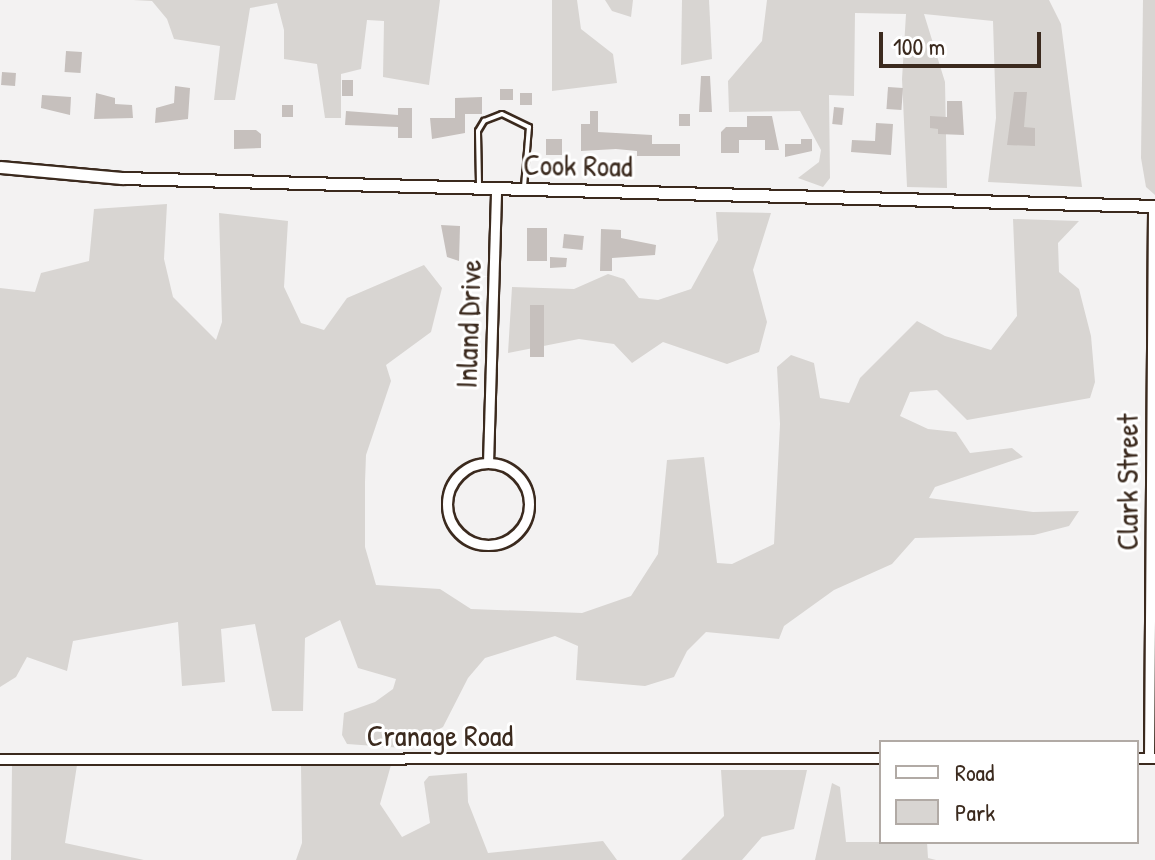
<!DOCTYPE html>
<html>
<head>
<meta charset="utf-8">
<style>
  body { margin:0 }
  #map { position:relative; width:1155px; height:860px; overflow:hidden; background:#f3f2f2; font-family:"Patrick Hand",sans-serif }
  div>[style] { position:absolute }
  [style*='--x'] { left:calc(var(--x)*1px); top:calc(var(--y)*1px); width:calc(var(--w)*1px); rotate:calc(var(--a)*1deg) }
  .green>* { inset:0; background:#d8d5d2 }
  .building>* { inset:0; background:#c6c0bd; transform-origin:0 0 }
  .roads { filter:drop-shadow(2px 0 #3b2a1e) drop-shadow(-2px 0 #3b2a1e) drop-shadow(0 2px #3b2a1e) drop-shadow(0 -2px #3b2a1e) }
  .service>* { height:4px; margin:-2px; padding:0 2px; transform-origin:2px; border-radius:2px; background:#fff }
  .minor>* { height:9px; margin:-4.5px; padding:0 4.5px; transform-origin:4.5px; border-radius:4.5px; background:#fff }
  .minor>.ring { margin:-4.5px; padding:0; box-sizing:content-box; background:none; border:9px solid #fff; border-radius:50% }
  .tertiary>* { height:11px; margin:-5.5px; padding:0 5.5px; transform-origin:5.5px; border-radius:5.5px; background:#fff }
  span { translate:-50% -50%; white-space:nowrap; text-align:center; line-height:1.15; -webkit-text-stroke:6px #fff; paint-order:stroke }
  .street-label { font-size:30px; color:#3b2a1e }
  .legend { position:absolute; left:879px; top:740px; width:260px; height:104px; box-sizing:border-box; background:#fff; border:2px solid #b1aaa5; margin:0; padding:10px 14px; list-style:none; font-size:24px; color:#3b2a1e }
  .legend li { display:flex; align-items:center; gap:16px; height:40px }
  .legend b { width:40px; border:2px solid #b1aaa5 }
  .scale { position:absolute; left:879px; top:32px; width:162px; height:36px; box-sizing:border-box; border:4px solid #3b2a1e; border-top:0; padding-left:10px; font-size:24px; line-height:28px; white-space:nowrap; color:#3b2a1e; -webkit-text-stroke:6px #fff; paint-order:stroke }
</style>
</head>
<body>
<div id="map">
  <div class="green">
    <i style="clip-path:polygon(133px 0,440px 0,429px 85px,383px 77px,384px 21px,367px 20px,361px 69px,341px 74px,341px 118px,325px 118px,317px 64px,284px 59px,284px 30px,277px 3px,250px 8px,235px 100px,214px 100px,220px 46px,174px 39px,167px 19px,152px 1px)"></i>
    <i style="clip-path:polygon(552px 0,577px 0,581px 29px,613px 54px,617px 83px,552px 91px)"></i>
    <i style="clip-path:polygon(605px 0,633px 0,631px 17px,612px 11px)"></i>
    <i style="clip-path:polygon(682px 0,709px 0,712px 59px,681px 65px)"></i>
    <i style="clip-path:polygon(767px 0,1049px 0,1061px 24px,1082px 187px,988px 182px,996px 118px,993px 21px,924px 14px,945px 82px,947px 188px,907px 187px,902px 79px,906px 14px,855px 13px,854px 96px,829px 95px,830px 178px,823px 187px,798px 178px,819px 162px,821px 150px,800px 111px,729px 112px,728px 81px,762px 41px)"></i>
    <i style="clip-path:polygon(1143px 0,1155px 0,1155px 195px,1146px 187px,1141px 158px)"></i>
    <i style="clip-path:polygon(167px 204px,164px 259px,173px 297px,216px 340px,222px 322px,219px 213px,288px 221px,284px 287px,301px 323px,324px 330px,347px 298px,424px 265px,442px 288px,431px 332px,386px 365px,391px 381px,366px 455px,365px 482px,365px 547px,376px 585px,440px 589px,471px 609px,582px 613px,631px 596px,658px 554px,667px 460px,704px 457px,717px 563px,732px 564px,774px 544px,780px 424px,777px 367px,791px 355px,814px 363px,820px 398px,849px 403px,860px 378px,917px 321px,945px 336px,991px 350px,1017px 316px,1013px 219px,1079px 221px,1058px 243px,1059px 272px,1079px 289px,1091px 336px,1095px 382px,1090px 398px,967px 420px,937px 390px,910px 392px,900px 416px,928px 429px,956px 432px,970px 453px,1012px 448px,1023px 457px,935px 487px,929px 498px,1033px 512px,1079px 511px,1069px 526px,1034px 535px,915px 538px,892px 564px,834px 590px,784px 626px,779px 639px,706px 632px,687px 651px,674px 677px,645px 686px,576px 680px,578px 646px,555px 636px,485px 658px,468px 678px,443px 727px,403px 748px,347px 744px,342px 735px,344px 713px,375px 702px,393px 689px,396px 679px,358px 668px,340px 620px,305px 638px,303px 711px,272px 711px,255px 624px,221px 629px,225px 682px,182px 686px,178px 622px,73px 641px,67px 671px,27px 657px,16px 677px,0 687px,0 288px,35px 292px,41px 273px,89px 261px,94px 209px)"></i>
    <i style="clip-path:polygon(716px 212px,771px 213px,753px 270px,767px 322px,759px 352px,727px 364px,663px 342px,632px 363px,614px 344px,579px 339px,508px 353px,512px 287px,574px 289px,608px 274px,624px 279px,639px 298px,658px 300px,691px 289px,718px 240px)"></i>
    <i style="clip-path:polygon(12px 765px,77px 765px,65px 843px,144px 860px,11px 860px)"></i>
    <i style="clip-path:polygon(301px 765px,391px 765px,380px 804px,402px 837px,430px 823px,424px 782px,429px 776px,467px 773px,468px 802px,488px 853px,603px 841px,617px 860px,296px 860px,302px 843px)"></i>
    <i style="clip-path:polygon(721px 770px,807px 770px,794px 829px,762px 837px,742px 860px,681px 860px,724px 816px)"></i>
    <i style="clip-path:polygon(832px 783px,840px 787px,846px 842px,927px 842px,928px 858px,936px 860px,815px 860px)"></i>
  </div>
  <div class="building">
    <i style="left:66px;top:51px;width:16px;height:21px;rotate:4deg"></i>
    <i style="left:2px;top:72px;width:14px;height:13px;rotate:4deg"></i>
    <i style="clip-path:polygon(701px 76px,710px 76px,712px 112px,699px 112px)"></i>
    <i style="left:342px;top:80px;width:11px;height:16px"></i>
    <i style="clip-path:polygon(175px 86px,190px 88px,188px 119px,155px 123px,156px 108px,174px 103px)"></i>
    <i style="left:888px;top:87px;width:15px;height:22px;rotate:4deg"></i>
    <i style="left:500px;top:89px;width:13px;height:11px"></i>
    <i style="clip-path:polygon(1014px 92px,1027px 92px,1024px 127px,1035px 128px,1035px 146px,1007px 145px)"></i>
    <i style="clip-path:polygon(96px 93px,115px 98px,115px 104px,132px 105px,133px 118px,94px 119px)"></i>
    <i style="left:520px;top:93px;width:12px;height:12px"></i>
    <i style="clip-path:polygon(42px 95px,71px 97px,70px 115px,41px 108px)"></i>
    <i style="clip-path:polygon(482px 97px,482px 114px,465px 114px,465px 133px,432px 139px,430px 118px,455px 118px,455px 98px)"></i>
    <i style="clip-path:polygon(947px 101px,962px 101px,964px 135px,938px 134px,938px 129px,930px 128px,930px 116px,947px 117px)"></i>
    <i style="left:282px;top:105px;width:11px;height:12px"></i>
    <i style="left:834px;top:107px;width:10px;height:17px;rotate:6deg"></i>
    <i style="clip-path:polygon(398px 108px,412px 108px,412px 138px,398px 138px,398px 127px,345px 125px,346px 111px,398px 115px)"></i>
    <i style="clip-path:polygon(590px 111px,598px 111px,598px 132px,652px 135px,652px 144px,680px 144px,680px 156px,637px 156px,637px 151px,616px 149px,581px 151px,581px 124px,590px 124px)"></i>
    <i style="left:679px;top:114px;width:11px;height:12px"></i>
    <i style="clip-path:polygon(747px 116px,772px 116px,779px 150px,765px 150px,765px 140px,739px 140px,739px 153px,721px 153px,721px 132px,726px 127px,747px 127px)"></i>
    <i style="clip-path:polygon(876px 123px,893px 124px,891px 155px,851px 152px,852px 140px,875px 141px)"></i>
    <i style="clip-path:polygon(234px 130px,256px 130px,261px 134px,261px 148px,234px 149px)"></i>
    <i style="left:546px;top:139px;width:16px;height:16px"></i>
    <i style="clip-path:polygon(801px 139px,812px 139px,812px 151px,785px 157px,785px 144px,801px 144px)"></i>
    <i style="clip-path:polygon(441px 225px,460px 226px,459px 261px,447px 257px)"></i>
    <i style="left:527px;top:228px;width:20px;height:33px"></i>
    <i style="clip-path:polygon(601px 229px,621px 230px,621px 238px,656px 245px,655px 255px,612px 258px,612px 271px,600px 271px)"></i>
    <i style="left:564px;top:234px;width:20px;height:14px;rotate:6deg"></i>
    <i style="clip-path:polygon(550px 257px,567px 258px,566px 267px,550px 268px)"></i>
    <i style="left:530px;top:305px;width:14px;height:52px"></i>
  </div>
  <div class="roads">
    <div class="service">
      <i style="--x:479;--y:184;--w:53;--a:-91.1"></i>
      <i style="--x:478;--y:131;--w:12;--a:-59"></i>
      <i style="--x:484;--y:121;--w:19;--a:-21"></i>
      <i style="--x:502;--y:114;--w:30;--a:26"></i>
      <i style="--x:529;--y:127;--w:59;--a:94.8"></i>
    </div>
    <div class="minor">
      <i style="--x:488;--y:463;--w:276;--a:-88.3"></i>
      <i class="ring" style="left:447px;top:463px;width:73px;height:73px"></i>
      <i style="--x:1137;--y:758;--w:18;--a:0"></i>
      <i style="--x:1149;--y:758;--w:552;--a:-89.58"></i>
      <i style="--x:0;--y:759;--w:881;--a:-0.07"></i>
    </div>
    <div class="tertiary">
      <i style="--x:0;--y:167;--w:122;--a:5.2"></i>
      <i style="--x:122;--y:178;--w:1033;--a:1.55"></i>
    </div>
  </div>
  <div class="street-label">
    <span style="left:578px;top:165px;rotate:1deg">Cook Road</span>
    <span style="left:468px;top:324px;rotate:-88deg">Inland Drive</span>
    <span style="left:1127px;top:482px;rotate:-90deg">Clark Street</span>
    <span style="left:440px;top:735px">Cranage Road</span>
  </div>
  <ul class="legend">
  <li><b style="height:10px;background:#fff"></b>Road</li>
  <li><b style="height:22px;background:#d8d5d2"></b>Park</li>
  </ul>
  <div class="scale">100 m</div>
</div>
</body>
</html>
